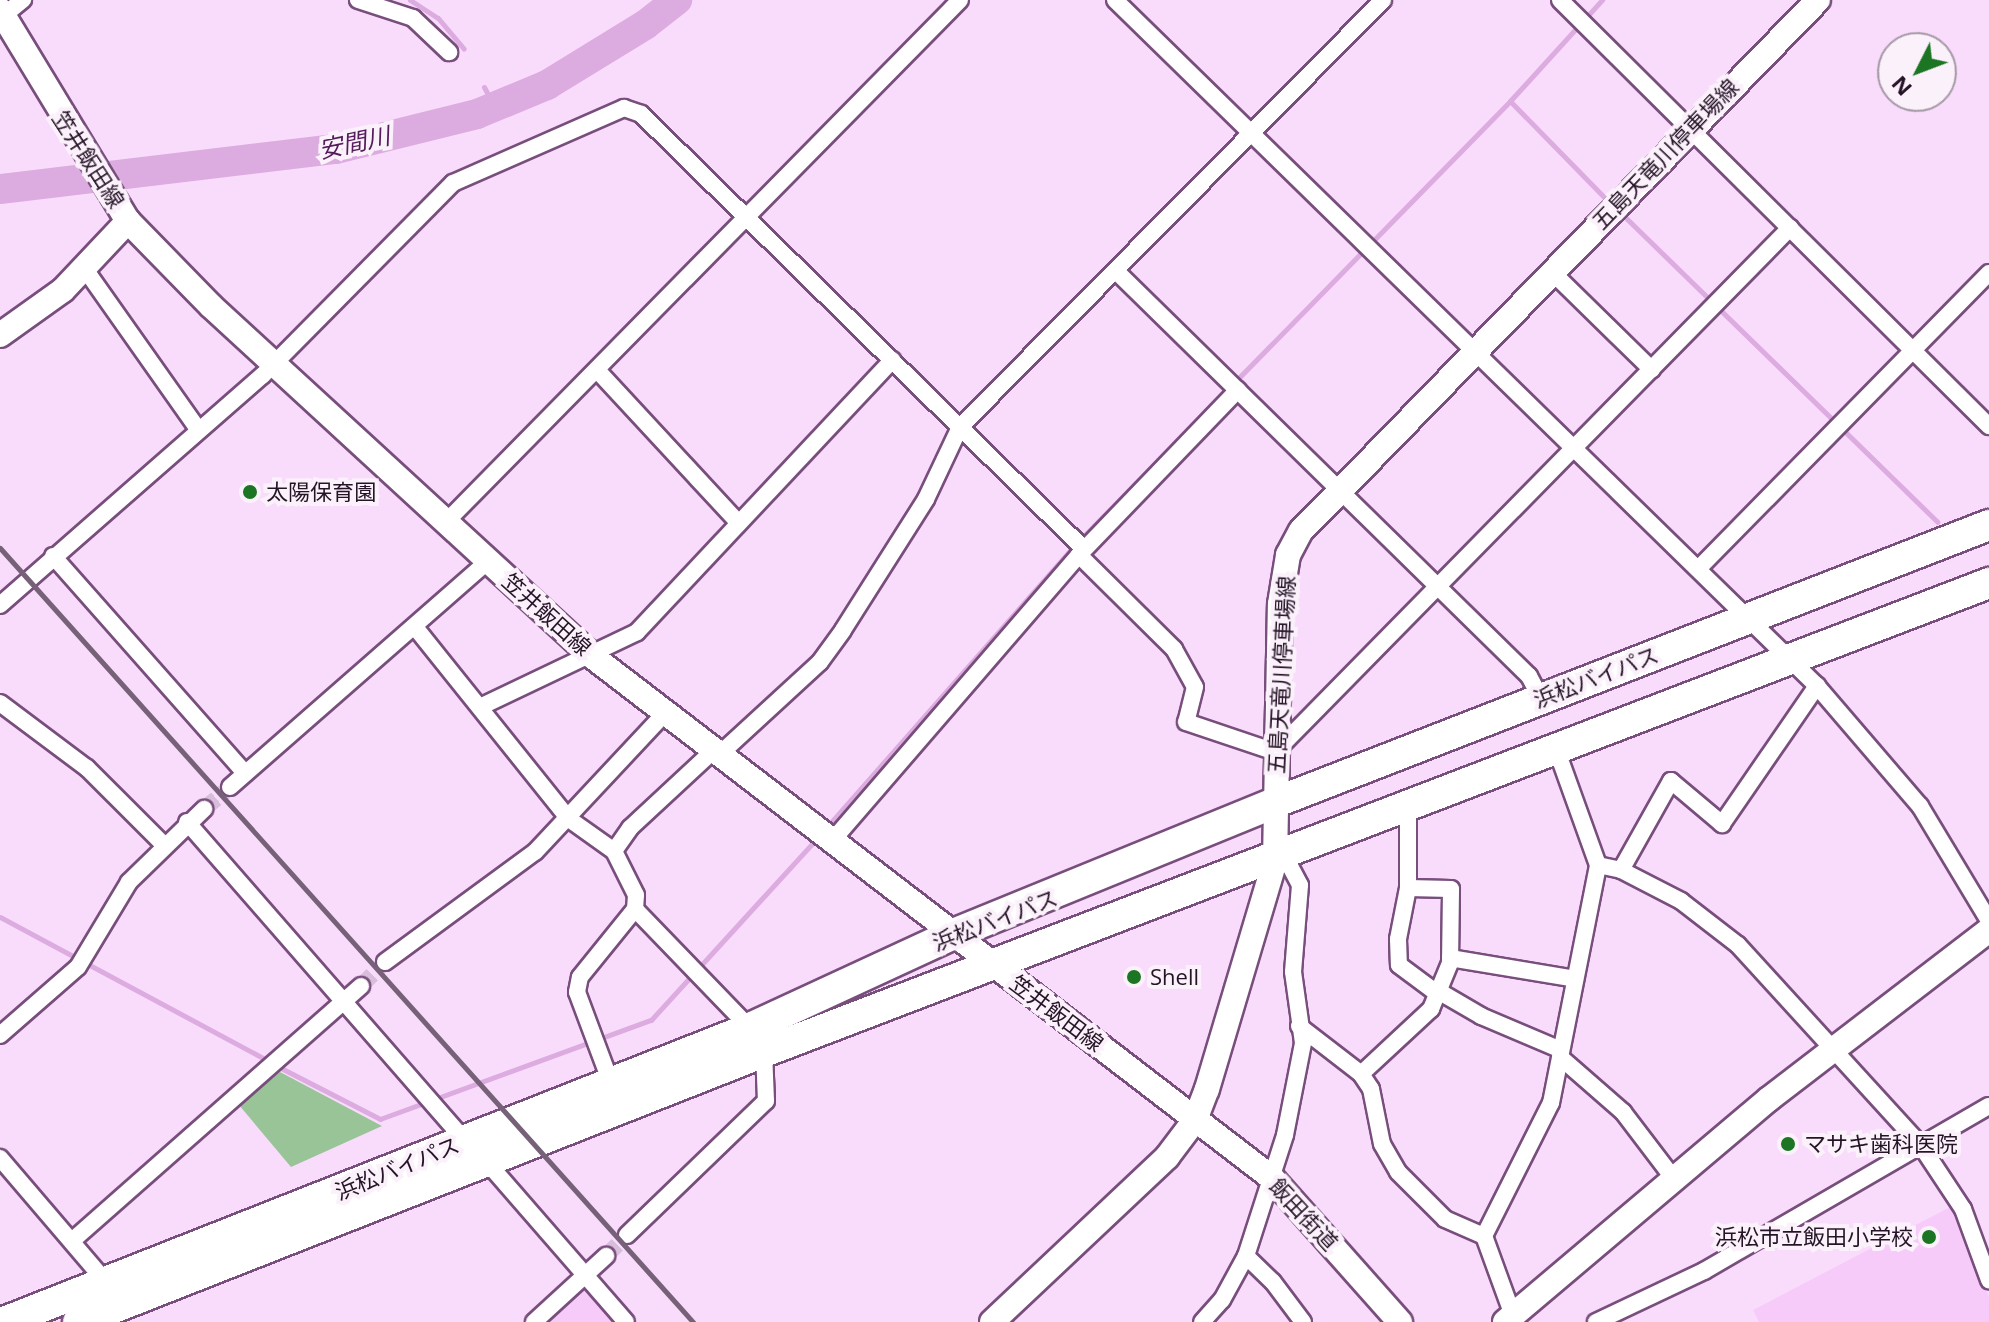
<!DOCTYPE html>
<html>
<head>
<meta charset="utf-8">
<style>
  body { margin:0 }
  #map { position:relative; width:1989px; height:1322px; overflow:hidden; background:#f9dcfb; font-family:"Open Sans","Noto Sans JP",sans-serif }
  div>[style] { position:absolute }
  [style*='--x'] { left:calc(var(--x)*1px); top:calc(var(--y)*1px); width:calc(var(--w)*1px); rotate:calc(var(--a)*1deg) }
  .built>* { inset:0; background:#f6cbf9 }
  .green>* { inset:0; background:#98c497 }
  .stream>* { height:5px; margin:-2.5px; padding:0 2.5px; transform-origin:2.5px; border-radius:2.5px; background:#dcabdf }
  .river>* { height:30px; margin:-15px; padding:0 15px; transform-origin:15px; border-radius:15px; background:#dcabdf }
  .street-tunnel>* { height:16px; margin-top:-8px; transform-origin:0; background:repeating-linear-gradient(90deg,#d9bedb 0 16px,transparent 0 24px) }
  .roads { filter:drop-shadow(2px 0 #784e7c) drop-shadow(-2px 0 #784e7c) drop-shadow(0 2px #784e7c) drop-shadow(0 -2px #784e7c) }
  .street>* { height:16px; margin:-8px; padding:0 8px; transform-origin:8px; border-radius:8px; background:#fff }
  .secondary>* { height:24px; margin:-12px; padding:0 12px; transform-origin:12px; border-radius:12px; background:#fff }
  .highway>* { height:30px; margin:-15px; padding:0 15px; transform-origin:15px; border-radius:15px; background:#fff }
  .rail>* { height:5px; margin:-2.5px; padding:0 2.5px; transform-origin:2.5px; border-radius:2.5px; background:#776178 }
  .dots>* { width:22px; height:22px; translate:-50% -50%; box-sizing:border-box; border:4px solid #fbf1fb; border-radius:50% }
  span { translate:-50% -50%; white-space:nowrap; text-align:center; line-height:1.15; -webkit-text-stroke:8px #fbf1fb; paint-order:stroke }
  .street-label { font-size:22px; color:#251426 }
  .poi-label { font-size:22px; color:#251426 }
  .left { translate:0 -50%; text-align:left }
  .right { translate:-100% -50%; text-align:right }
  .water-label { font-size:24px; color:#551c5b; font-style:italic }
  .north { position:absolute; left:1877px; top:32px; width:80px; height:80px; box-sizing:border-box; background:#fbf1fb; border:2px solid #a599a6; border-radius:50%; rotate:228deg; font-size:22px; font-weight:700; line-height:32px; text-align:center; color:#251426 }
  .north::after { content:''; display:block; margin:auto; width:28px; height:36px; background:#1c7523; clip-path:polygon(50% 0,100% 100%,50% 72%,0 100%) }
</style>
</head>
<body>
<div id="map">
  <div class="built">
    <i style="clip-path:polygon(1954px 1205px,1989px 1297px,1989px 1322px,1759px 1322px,1753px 1310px)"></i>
    <i style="clip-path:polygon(583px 1289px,613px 1322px,547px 1322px,549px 1320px)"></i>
  </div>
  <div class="green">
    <i style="clip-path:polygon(280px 1072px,382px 1126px,291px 1167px,239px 1105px)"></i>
  </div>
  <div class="stream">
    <i style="--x:410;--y:0;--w:33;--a:33"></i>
    <i style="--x:438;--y:18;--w:40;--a:50"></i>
    <i style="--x:484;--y:87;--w:21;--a:62"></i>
    <i style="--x:1510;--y:101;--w:134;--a:45.6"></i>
    <i style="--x:1626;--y:218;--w:435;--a:44.3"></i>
    <i style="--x:826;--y:828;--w:373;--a:-48.7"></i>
    <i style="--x:1072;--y:548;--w:626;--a:-45.58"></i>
    <i style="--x:1510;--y:101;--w:137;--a:-47.7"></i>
    <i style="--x:0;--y:917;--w:305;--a:28.2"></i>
    <i style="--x:277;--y:1066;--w:116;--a:27.2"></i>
    <i style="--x:380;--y:1119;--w:289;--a:-20.1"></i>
    <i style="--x:651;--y:1020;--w:246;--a:-47.6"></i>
  </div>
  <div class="river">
    <i style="--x:0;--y:189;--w:338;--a:-6.8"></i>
    <i style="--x:336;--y:149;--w:145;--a:-13.9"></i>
    <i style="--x:477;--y:114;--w:76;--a:-22.5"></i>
    <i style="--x:547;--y:85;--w:115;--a:-31.5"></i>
    <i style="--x:645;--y:25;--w:41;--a:-38"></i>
  </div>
  <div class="street-tunnel">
    <i style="--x:204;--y:809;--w:34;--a:-40"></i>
    <i style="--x:361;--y:986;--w:34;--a:-45"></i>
    <i style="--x:606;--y:1256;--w:30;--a:-45"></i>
  </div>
  <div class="roads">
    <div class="street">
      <i style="--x:358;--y:0;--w:58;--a:18.1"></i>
      <i style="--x:413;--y:18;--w:50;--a:43.4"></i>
      <i style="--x:1115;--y:0;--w:982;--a:44.34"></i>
      <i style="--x:1817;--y:686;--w:158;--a:49.4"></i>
      <i style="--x:1920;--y:806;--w:134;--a:59"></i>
      <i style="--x:1560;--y:0;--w:605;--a:44.8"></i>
      <i style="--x:3;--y:16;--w:26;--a:-39"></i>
      <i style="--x:85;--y:269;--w:196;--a:54.8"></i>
      <i style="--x:1551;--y:271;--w:141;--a:44.4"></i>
      <i style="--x:1117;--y:272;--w:577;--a:44.44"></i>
      <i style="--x:1529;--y:676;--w:26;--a:62"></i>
      <i style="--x:597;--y:370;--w:207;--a:47.2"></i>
      <i style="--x:447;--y:521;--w:731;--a:-45.44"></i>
      <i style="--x:1079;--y:555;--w:134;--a:44.7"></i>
      <i style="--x:1174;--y:649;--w:43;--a:61.1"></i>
      <i style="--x:1195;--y:687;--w:36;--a:104"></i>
      <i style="--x:1186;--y:722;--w:94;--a:18.6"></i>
      <i style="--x:1275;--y:752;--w:735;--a:-45.5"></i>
      <i style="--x:53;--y:556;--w:290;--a:48.5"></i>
      <i style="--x:1698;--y:569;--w:415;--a:-45.5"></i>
      <i style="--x:0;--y:605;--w:349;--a:-41.2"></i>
      <i style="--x:263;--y:375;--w:270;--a:-45.3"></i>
      <i style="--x:453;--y:183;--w:187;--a:-23.7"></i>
      <i style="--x:624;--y:108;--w:18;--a:19"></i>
      <i style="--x:641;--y:114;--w:621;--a:44.48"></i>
      <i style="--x:415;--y:627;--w:246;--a:51.3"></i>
      <i style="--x:569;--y:819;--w:55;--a:35.4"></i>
      <i style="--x:614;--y:851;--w:49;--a:63.4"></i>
      <i style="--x:636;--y:895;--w:14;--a:94"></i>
      <i style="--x:635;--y:909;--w:165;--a:46"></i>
      <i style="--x:0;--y:703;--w:109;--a:36.8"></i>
      <i style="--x:87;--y:768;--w:110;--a:45"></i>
      <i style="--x:482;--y:706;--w:172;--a:-25.5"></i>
      <i style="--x:637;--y:632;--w:373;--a:-46.8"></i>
      <i style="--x:721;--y:753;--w:134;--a:-42.6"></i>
      <i style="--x:820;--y:662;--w:39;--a:-54"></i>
      <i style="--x:843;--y:630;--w:155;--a:-57.6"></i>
      <i style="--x:926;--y:499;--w:80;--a:-64.7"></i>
      <i style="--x:960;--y:427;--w:601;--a:-45.27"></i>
      <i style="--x:230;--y:787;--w:343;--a:-41.2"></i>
      <i style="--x:1408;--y:809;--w:79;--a:90"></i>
      <i style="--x:1408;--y:888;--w:52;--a:101.1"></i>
      <i style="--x:1398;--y:939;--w:26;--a:88"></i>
      <i style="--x:1399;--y:965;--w:49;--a:36.6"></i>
      <i style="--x:187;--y:822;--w:423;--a:48.9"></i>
      <i style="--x:832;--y:841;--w:378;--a:-49.2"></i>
      <i style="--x:1079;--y:555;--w:229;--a:-46.1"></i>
      <i style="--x:614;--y:851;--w:28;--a:-55"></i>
      <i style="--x:630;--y:828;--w:116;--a:-42.9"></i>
      <i style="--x:1598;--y:865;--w:24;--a:12"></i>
      <i style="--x:1621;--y:870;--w:68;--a:27.3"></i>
      <i style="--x:1681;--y:901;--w:72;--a:37.7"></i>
      <i style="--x:1738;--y:945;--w:270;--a:47.6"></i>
      <i style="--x:1920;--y:1144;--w:78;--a:56.5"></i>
      <i style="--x:1963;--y:1209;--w:76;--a:69.9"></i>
      <i style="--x:1621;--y:870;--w:102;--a:-60.7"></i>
      <i style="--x:1671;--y:781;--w:67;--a:40.1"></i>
      <i style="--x:1722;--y:824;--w:168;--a:-55.5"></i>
      <i style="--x:1450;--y:958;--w:127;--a:9.5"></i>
      <i style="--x:385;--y:962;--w:186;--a:-36.3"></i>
      <i style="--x:535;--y:852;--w:190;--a:-46.9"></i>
      <i style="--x:1440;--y:992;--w:48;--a:30.3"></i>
      <i style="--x:1481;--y:1016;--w:87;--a:23"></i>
      <i style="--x:1299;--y:1026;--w:78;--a:37.7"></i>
      <i style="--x:1361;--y:1074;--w:18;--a:56"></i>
      <i style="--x:1371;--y:1089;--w:56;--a:78.7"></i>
      <i style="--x:1382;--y:1144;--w:32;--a:60"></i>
      <i style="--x:1398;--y:1172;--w:66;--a:45"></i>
      <i style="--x:1445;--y:1219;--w:43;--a:23.6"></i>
      <i style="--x:0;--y:1035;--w:103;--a:-41.1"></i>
      <i style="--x:78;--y:967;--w:99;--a:-59"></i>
      <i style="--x:129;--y:882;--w:105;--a:-44.2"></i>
      <i style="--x:1560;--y:1057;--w:84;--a:41.1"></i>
      <i style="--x:1623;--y:1112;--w:84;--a:52.7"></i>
      <i style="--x:1361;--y:1074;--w:96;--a:-42.9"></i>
      <i style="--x:1431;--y:1009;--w:50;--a:-67.6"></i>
      <i style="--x:1450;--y:963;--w:74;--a:-89.2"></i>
      <i style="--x:1451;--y:889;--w:43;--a:-178.7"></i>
      <i style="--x:611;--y:1083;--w:97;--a:-110.5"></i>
      <i style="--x:577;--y:992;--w:15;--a:-79"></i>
      <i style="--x:580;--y:977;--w:87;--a:-51"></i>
      <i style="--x:0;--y:1158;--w:163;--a:49.5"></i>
      <i style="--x:486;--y:1161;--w:213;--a:49"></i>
      <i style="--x:627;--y:1235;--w:193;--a:-44"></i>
      <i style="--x:766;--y:1101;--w:49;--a:-92.3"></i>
      <i style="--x:73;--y:1240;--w:384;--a:-41.4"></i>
      <i style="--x:1246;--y:1256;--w:37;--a:44"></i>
      <i style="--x:1273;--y:1282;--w:50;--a:53.1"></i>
      <i style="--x:1515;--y:1321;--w:90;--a:-110"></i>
      <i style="--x:1484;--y:1236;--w:149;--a:-63.3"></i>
      <i style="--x:1551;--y:1103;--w:243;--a:-78.8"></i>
      <i style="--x:1598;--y:865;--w:121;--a:-109.8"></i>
      <i style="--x:534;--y:1322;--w:98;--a:-42.5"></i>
      <i style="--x:1202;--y:1322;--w:30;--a:-48"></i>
      <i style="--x:1222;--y:1300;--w:50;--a:-61.4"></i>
      <i style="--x:1246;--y:1256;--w:127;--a:-72.1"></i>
      <i style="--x:1285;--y:1135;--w:94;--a:-78.9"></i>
      <i style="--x:1303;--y:1043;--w:72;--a:-98"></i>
      <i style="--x:1293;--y:972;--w:87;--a:-85.4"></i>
      <i style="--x:1300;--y:885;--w:32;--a:-118"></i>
      <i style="--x:1596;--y:1322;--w:119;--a:-25.3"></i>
      <i style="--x:1704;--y:1271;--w:329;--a:-30.1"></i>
    </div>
    <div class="secondary">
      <i style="--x:0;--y:10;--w:247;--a:58.8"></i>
      <i style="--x:128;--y:221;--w:119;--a:45.7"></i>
      <i style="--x:211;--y:306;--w:519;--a:42.58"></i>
      <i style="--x:593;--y:657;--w:856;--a:37.5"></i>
      <i style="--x:1272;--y:1178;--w:193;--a:48.4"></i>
      <i style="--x:0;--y:335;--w:77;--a:-35.5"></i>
      <i style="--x:63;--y:290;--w:95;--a:-46.7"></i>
      <i style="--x:992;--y:1322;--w:241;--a:-43.3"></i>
      <i style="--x:1167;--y:1157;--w:46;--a:-52.9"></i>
      <i style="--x:1195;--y:1120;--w:33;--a:-69"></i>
      <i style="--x:1207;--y:1089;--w:238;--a:-73.4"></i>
      <i style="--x:1275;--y:861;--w:257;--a:-88.9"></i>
      <i style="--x:1280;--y:604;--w:50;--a:-80.7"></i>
      <i style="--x:1288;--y:555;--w:27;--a:-62"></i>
      <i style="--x:1301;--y:531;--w:741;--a:-45.77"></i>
      <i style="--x:1505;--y:1322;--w:346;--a:-40.2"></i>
      <i style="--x:1769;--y:1099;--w:277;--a:-37.5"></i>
    </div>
    <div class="highway">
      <i style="--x:4;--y:1322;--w:802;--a:-21.51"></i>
      <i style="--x:750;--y:1028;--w:221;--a:-24.8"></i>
      <i style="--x:951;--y:935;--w:349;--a:-22.2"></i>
      <i style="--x:1274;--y:803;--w:767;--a:-21.25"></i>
      <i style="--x:78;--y:1322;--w:737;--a:-21.48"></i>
      <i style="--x:764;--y:1052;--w:1312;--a:-20.95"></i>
    </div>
  </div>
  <div class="rail">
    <i style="--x:0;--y:548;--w:1039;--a:48.16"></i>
  </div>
  <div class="dots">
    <i style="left:250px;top:492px;background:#1c7523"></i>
    <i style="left:1134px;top:977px;background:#1c7523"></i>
    <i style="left:1788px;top:1144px;background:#1c7523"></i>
    <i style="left:1929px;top:1237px;background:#1c7523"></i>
  </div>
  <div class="street-label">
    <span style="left:1665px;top:154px;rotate:-46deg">五島天竜川停車場線</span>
    <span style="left:89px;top:159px;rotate:57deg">笠井飯田線</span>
    <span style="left:547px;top:614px;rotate:42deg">笠井飯田線</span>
    <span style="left:1281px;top:675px;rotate:-87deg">五島天竜川停車場線</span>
    <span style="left:1596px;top:677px;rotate:-21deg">浜松バイパス</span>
    <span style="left:995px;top:920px;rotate:-21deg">浜松バイパス</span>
    <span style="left:1057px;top:1013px;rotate:37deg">笠井飯田線</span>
    <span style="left:397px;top:1168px;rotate:-22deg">浜松バイパス</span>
    <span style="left:1304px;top:1214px;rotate:47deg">飯田街道</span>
  </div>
  <div class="poi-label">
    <span class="left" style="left:266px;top:492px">太陽保育園</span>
    <span class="left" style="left:1150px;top:977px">Shell</span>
    <span class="left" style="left:1804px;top:1144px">マサキ歯科医院</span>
    <span class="right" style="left:1913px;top:1237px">浜松市立飯田小学校</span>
  </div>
  <div class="water-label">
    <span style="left:354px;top:142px;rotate:-12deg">安間川</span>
  </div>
  <div class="north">N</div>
</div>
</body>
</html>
